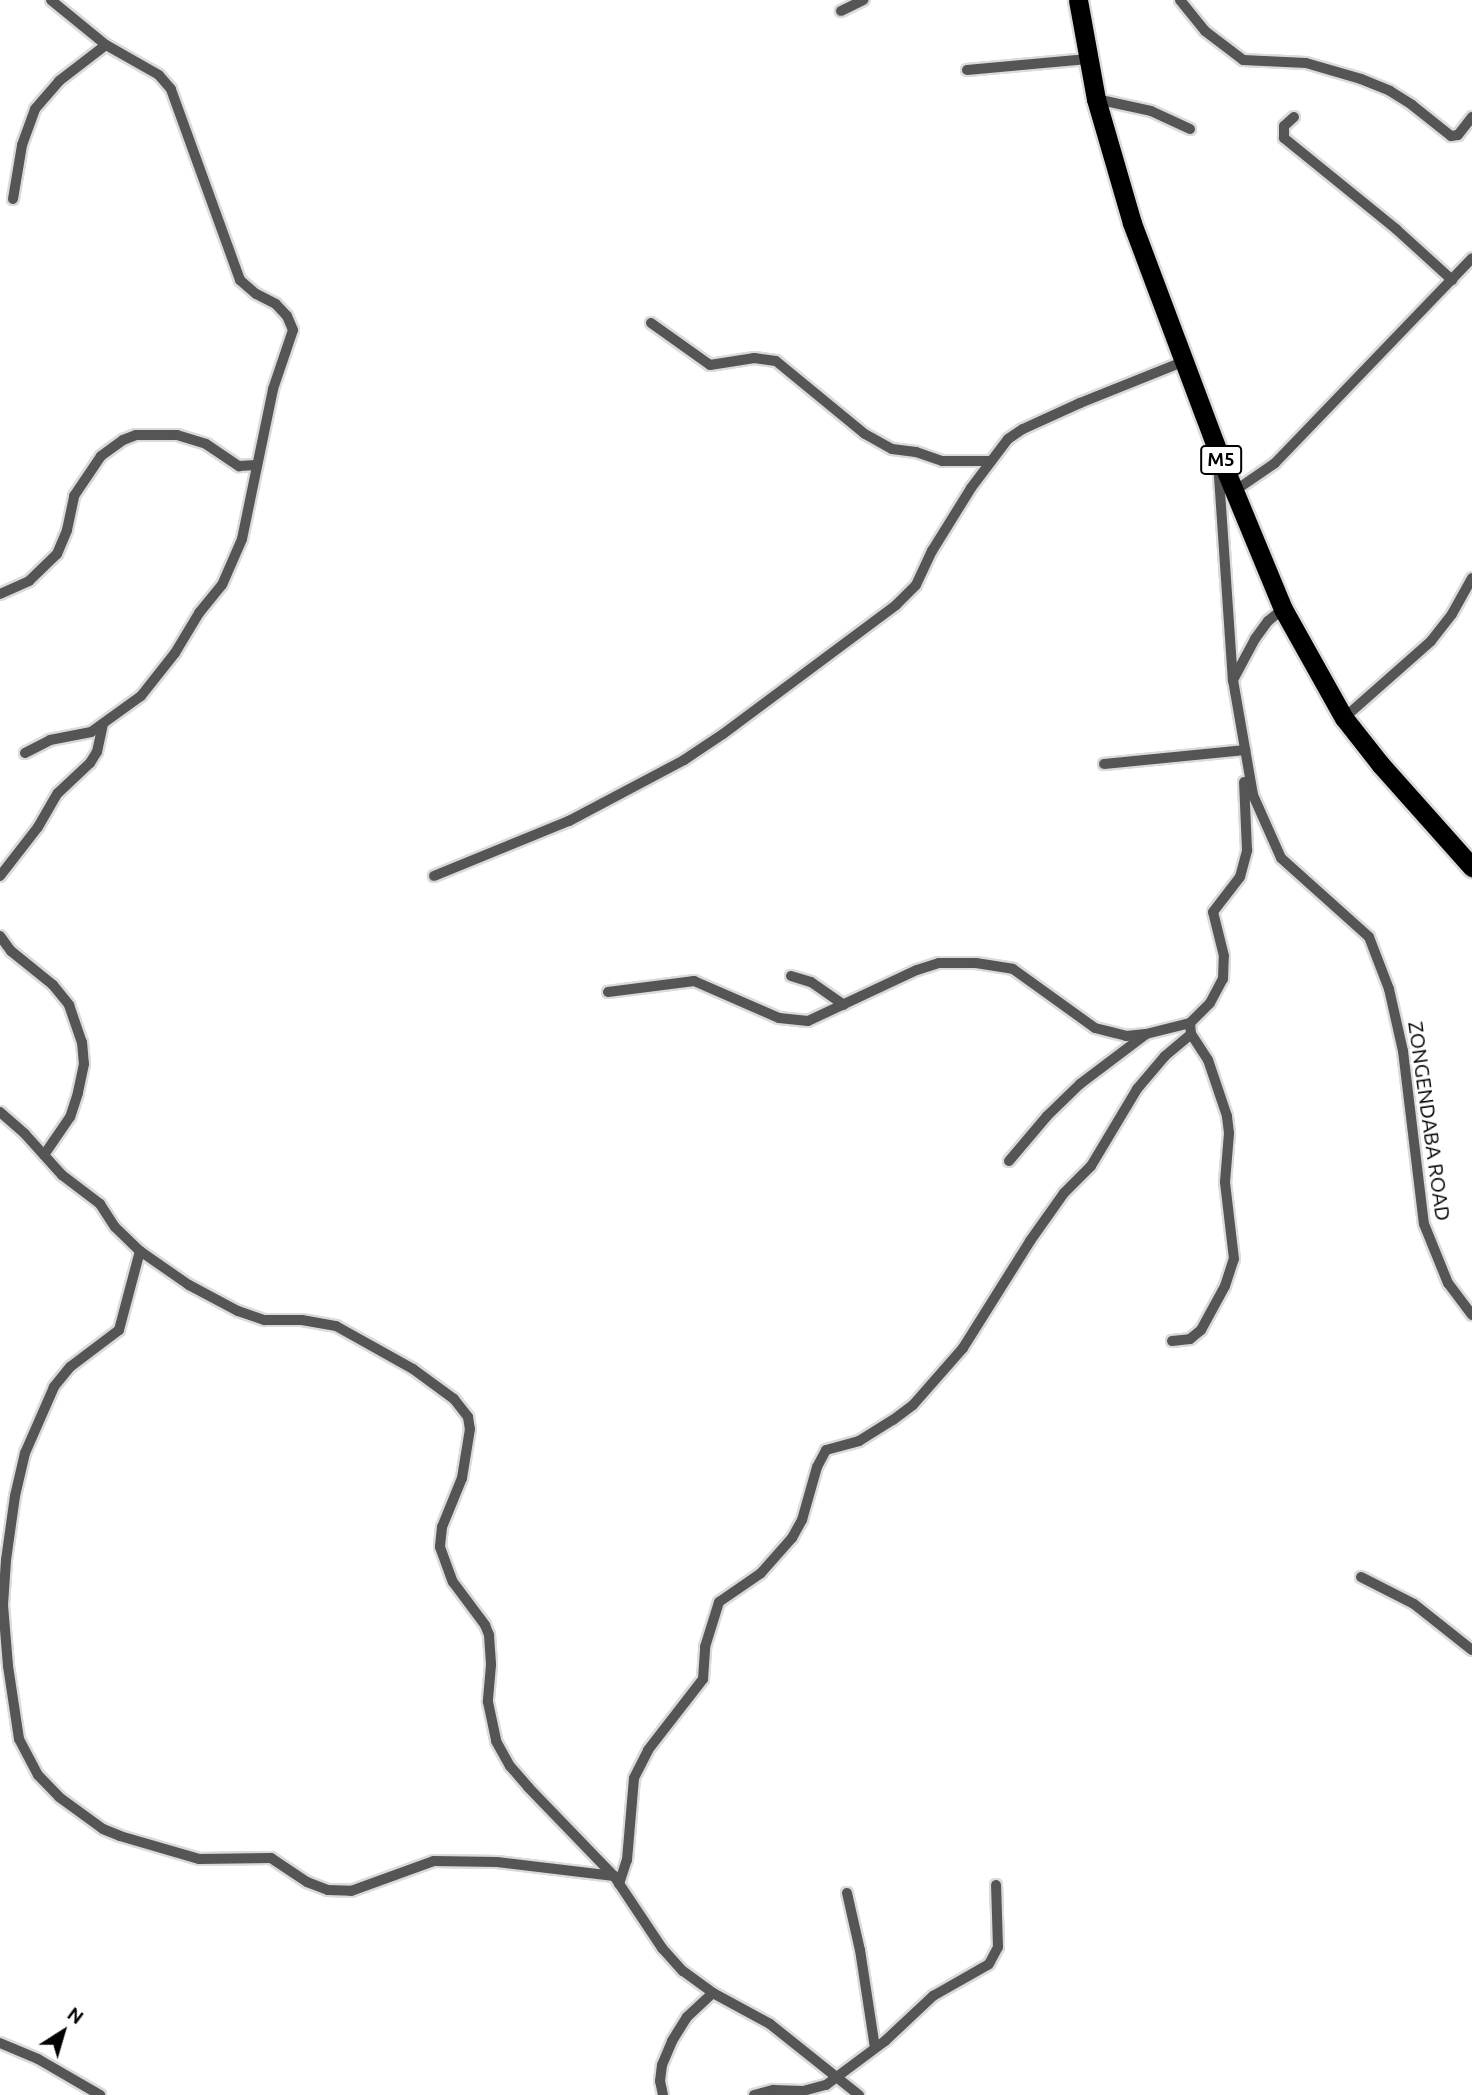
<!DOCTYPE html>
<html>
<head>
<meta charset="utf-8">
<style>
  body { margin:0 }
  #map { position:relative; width:1472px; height:2095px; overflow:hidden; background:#fff; font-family:Ubuntu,sans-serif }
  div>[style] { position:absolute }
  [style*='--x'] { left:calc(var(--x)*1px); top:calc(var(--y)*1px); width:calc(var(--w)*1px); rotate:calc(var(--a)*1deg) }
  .roads { filter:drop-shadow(2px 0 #dbdbdb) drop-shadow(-2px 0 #dbdbdb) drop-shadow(0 2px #dbdbdb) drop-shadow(0 -2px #dbdbdb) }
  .minor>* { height:10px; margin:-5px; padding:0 5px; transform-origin:5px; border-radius:5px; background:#555 }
  .trunk>* { height:19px; margin:-9.5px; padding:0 9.5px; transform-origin:9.5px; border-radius:9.5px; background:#000 }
  span { translate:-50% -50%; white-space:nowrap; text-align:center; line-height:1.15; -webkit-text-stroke:5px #fff; paint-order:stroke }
  .shield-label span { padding:2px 5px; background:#fff; border:2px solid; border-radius:5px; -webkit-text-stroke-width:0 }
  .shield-label { font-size:19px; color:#000; font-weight:700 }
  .street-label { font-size:21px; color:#000 }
  .north { position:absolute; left:28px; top:1997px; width:70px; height:70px; -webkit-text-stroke:5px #fff; paint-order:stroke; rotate:37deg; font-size:19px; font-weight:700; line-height:28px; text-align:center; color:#000 }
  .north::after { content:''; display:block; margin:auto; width:24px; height:32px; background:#000; clip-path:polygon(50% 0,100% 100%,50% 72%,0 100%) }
</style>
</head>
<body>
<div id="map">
  <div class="roads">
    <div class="minor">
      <i style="--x:1180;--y:0;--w:40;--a:51"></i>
      <i style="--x:1205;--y:31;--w:48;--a:37.3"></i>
      <i style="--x:1243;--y:60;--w:63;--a:2.7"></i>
      <i style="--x:1306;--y:63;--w:57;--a:16.2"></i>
      <i style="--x:1361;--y:79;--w:31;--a:22"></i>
      <i style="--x:1390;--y:91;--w:26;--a:32"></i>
      <i style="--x:1412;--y:105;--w:50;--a:38.5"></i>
      <i style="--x:1451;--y:136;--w:7;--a:-8"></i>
      <i style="--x:1458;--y:135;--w:23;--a:-52"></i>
      <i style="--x:841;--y:11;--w:25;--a:-26"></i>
      <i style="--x:967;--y:70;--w:121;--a:-5.2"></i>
      <i style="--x:1096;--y:99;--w:56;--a:12.3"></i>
      <i style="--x:1151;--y:111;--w:43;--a:24.8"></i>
      <i style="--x:1294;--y:117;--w:13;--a:138"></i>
      <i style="--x:1284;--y:126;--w:12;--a:90"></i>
      <i style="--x:1284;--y:138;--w:144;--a:39.1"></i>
      <i style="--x:1396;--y:229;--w:76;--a:42.3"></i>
      <i style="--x:13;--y:199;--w:55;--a:-80.5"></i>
      <i style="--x:22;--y:145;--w:38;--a:-70"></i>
      <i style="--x:35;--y:109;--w:37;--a:-49"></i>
      <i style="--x:59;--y:81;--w:59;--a:-37.5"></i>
      <i style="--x:651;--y:323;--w:72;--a:35.4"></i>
      <i style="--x:710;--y:365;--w:45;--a:-9"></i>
      <i style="--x:754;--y:358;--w:22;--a:8"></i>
      <i style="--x:776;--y:361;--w:115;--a:39.4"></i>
      <i style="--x:865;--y:434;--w:31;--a:29"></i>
      <i style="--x:892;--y:449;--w:24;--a:7"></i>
      <i style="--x:916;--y:452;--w:28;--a:19"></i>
      <i style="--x:942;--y:461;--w:49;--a:0"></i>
      <i style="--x:1218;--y:462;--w:219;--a:86.1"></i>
      <i style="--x:1233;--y:492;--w:51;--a:-34.6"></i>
      <i style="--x:1275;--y:463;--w:284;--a:-46.1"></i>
      <i style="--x:0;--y:594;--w:32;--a:-24"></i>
      <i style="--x:29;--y:581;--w:39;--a:-44"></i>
      <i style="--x:57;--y:554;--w:26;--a:-67"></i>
      <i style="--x:67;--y:530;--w:35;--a:-78"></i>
      <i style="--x:74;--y:496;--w:48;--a:-56"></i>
      <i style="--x:101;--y:456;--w:27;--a:-36"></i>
      <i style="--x:123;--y:440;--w:14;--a:-21"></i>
      <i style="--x:136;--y:435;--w:41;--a:0"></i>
      <i style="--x:177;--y:435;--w:30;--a:17"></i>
      <i style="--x:206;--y:444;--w:40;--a:34"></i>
      <i style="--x:239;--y:466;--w:17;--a:-3"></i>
      <i style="--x:1283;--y:609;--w:19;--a:141"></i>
      <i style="--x:1268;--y:621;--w:22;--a:126"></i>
      <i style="--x:1255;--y:639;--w:47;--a:118.2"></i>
      <i style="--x:1233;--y:680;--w:117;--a:80.1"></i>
      <i style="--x:1253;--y:795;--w:69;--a:66"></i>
      <i style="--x:1281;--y:858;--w:118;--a:41.9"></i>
      <i style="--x:1369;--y:937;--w:56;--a:69"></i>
      <i style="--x:1389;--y:989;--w:64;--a:77.3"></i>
      <i style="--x:1403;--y:1051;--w:174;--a:83.1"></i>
      <i style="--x:1424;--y:1224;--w:64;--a:67.9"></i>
      <i style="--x:1448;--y:1283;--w:40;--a:53"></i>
      <i style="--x:1344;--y:718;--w:116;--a:-41.5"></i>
      <i style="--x:1431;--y:641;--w:34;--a:-52"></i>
      <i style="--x:1452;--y:614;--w:41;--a:-60.9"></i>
      <i style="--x:25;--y:753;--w:28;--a:-27"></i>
      <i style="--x:50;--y:740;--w:42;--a:-11"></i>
      <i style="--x:91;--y:732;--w:62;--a:-35.8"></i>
      <i style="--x:141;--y:696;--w:55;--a:-51.7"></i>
      <i style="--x:175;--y:653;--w:47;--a:-59"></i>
      <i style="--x:199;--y:613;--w:36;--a:-51"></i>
      <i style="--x:222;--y:585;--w:50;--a:-66.5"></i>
      <i style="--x:242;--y:539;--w:153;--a:-78.3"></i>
      <i style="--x:273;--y:389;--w:62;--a:-71.3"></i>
      <i style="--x:293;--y:330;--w:15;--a:-113"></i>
      <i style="--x:287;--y:316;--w:16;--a:-133"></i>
      <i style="--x:276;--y:304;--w:22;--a:-153"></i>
      <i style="--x:256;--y:294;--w:21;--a:-139"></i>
      <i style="--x:240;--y:280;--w:203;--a:-109.9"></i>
      <i style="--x:171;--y:89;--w:18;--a:-131"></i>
      <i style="--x:159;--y:75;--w:61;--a:-150.5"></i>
      <i style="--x:106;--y:45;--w:71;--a:-140.7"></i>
      <i style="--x:1104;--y:764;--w:142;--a:-5.7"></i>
      <i style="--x:0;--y:876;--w:62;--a:-52.2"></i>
      <i style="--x:38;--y:827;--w:39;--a:-60"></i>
      <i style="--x:58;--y:793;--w:44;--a:-43.2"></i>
      <i style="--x:90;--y:763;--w:13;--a:-58"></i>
      <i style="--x:97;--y:752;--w:29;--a:-78"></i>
      <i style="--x:434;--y:876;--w:146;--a:-22.2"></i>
      <i style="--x:569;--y:821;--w:130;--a:-27.9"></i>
      <i style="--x:684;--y:760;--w:47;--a:-33.7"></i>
      <i style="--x:723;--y:734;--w:216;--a:-36.7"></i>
      <i style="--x:896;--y:605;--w:28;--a:-45"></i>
      <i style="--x:916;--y:585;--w:38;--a:-65"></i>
      <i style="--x:932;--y:551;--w:74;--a:-58.2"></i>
      <i style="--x:971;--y:488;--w:61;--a:-52.9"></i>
      <i style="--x:1008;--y:439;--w:18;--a:-34"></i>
      <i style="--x:1023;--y:429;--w:63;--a:-24.5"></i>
      <i style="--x:1080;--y:403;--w:113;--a:-21.8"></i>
      <i style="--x:0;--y:936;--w:19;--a:54"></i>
      <i style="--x:11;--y:951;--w:54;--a:39"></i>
      <i style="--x:53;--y:985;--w:26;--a:51"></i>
      <i style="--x:69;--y:1005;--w:39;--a:71"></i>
      <i style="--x:82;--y:1042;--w:22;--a:85"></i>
      <i style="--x:84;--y:1064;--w:30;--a:102"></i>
      <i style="--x:78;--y:1093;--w:25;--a:108"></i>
      <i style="--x:70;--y:1117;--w:46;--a:124.4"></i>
      <i style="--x:791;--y:976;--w:21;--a:17"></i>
      <i style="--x:811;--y:982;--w:40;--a:34.9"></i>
      <i style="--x:608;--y:992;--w:87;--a:-7.3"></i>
      <i style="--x:694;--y:981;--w:93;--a:23.5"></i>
      <i style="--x:779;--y:1018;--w:29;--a:6"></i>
      <i style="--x:808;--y:1021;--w:120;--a:-25.1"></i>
      <i style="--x:917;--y:970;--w:23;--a:-18"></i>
      <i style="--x:939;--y:963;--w:37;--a:0"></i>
      <i style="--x:976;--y:963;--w:37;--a:9"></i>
      <i style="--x:1013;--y:969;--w:101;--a:35.7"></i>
      <i style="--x:1095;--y:1028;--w:32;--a:14"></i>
      <i style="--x:1126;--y:1036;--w:20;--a:-6"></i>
      <i style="--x:0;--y:1112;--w:33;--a:41"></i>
      <i style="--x:25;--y:1134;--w:55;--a:47.9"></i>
      <i style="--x:62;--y:1175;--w:48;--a:37.3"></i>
      <i style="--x:100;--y:1204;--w:27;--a:57"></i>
      <i style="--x:115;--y:1227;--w:35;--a:44"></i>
      <i style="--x:140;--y:1251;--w:60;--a:34.8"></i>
      <i style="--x:189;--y:1285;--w:55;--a:28"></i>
      <i style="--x:238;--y:1311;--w:28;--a:19"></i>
      <i style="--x:264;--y:1320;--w:38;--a:0"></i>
      <i style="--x:302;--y:1320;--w:35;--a:10"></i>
      <i style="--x:336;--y:1326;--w:88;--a:29.2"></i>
      <i style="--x:413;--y:1369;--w:51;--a:36.2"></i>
      <i style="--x:454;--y:1399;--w:23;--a:52"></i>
      <i style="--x:468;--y:1417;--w:12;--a:81"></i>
      <i style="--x:470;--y:1429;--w:50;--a:99.3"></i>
      <i style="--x:462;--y:1478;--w:53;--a:112.2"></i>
      <i style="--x:442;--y:1527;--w:20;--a:96"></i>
      <i style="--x:440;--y:1547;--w:37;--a:70"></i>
      <i style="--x:453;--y:1582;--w:54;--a:53.3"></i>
      <i style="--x:485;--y:1625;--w:11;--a:68"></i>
      <i style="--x:489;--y:1635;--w:30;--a:86"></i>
      <i style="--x:491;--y:1665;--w:37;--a:95"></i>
      <i style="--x:488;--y:1702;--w:40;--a:78"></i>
      <i style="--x:496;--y:1741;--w:29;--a:61"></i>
      <i style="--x:510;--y:1766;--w:28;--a:49"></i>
      <i style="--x:528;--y:1787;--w:124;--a:46"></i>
      <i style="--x:614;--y:1876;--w:87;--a:56.3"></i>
      <i style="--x:662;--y:1948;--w:31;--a:48"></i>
      <i style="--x:683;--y:1971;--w:37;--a:36"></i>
      <i style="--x:713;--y:1993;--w:65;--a:28.5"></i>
      <i style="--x:770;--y:2024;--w:114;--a:38.6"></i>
      <i style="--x:1009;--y:1161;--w:59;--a:-49.8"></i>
      <i style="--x:1047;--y:1116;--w:46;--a:-44.1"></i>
      <i style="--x:1080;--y:1084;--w:83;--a:-37.1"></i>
      <i style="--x:1146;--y:1034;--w:45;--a:-14"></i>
      <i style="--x:140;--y:1251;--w:82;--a:104.9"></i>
      <i style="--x:119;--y:1330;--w:61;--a:142.9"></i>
      <i style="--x:70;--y:1367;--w:26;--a:129"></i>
      <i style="--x:54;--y:1387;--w:72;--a:113.7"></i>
      <i style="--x:25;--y:1453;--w:44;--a:103.1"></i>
      <i style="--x:15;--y:1496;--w:65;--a:98"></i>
      <i style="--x:6;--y:1560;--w:45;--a:93.8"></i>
      <i style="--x:3;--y:1605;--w:61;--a:85.3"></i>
      <i style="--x:8;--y:1666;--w:74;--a:81.4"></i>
      <i style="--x:19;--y:1739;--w:41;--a:62.2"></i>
      <i style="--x:38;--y:1775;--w:30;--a:46"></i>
      <i style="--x:59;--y:1797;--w:54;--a:36"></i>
      <i style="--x:103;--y:1829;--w:18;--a:22"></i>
      <i style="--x:120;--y:1836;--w:82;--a:16.2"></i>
      <i style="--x:199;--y:1859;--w:72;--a:-0.8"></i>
      <i style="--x:271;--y:1858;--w:43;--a:33.7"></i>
      <i style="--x:307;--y:1882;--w:22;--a:21"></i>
      <i style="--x:328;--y:1890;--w:23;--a:2"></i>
      <i style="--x:351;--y:1891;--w:88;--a:-19.9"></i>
      <i style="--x:434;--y:1861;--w:63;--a:0.9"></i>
      <i style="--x:497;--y:1862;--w:118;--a:6.8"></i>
      <i style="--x:1172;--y:1341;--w:18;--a:-6"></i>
      <i style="--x:1190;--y:1339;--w:14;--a:-39"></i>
      <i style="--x:1201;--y:1330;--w:50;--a:-61.4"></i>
      <i style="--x:1225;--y:1286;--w:28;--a:-72"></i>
      <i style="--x:1234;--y:1259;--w:78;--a:-96.7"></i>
      <i style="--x:1225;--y:1182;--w:49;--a:-85.3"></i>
      <i style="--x:1229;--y:1133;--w:17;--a:-97"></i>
      <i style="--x:1227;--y:1116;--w:59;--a:-108.7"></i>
      <i style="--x:1208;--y:1060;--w:31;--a:-123"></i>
      <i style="--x:1191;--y:1034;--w:11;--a:-95"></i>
      <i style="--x:1190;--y:1023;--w:28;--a:-45"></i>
      <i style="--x:1210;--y:1003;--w:27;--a:-62"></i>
      <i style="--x:1223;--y:979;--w:23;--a:-88"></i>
      <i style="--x:1224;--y:956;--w:45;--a:-104"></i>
      <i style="--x:1213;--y:912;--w:44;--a:-52.4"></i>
      <i style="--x:1240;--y:877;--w:28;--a:-75"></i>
      <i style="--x:1247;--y:850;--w:68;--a:-92.5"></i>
      <i style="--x:1361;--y:1577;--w:59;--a:27"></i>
      <i style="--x:1414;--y:1604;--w:74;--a:38.4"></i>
      <i style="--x:619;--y:1884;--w:25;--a:-72"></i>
      <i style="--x:627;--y:1860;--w:82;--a:-85.1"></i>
      <i style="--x:634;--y:1778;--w:31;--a:-63"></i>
      <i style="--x:648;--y:1750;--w:90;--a:-52.2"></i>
      <i style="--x:703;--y:1679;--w:32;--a:-86"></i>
      <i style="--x:705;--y:1647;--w:47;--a:-72.7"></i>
      <i style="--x:719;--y:1602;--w:51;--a:-34.6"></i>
      <i style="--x:761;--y:1573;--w:47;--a:-48.5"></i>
      <i style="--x:792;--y:1538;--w:21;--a:-61"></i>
      <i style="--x:802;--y:1520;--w:55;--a:-74.2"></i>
      <i style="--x:817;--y:1467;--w:19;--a:-62"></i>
      <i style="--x:826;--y:1450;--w:34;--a:-15"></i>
      <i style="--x:859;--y:1441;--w:40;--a:-32"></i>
      <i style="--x:893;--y:1420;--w:25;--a:-37"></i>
      <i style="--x:913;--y:1405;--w:76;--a:-48.7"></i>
      <i style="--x:963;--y:1348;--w:126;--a:-57.9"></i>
      <i style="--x:1030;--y:1241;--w:59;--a:-54.7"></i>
      <i style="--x:1064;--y:1193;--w:38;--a:-45"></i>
      <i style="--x:1091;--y:1166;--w:90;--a:-59.1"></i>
      <i style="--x:1137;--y:1089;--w:43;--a:-49.7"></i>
      <i style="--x:1165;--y:1056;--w:34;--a:-40"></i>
      <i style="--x:847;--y:1893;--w:58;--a:77.2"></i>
      <i style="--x:860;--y:1950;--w:99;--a:81.3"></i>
      <i style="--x:0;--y:2043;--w:41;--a:22.8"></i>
      <i style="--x:38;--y:2059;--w:72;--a:30.1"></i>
      <i style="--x:663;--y:2095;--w:14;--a:-102"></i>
      <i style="--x:660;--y:2081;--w:16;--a:-83"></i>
      <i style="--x:662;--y:2065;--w:26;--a:-67"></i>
      <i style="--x:672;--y:2041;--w:28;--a:-58"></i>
      <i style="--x:687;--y:2017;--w:35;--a:-43"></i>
      <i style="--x:754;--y:2095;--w:20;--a:-15"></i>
      <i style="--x:773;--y:2090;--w:30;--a:2"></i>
      <i style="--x:803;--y:2091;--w:24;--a:-15"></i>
      <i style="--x:826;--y:2085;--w:74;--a:-36.7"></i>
      <i style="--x:885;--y:2041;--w:66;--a:-43.2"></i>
      <i style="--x:933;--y:1996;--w:64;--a:-29.7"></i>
      <i style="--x:989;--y:1964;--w:19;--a:-62"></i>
      <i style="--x:998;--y:1947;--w:62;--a:-91.8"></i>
    </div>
    <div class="trunk">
      <i style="--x:1078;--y:0;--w:101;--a:79.7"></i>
      <i style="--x:1096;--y:99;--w:129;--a:73.8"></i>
      <i style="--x:1132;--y:223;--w:245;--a:69.4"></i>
      <i style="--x:1218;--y:452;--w:170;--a:67.5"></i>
      <i style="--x:1283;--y:609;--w:125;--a:60.8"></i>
      <i style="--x:1344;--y:718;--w:60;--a:51.8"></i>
      <i style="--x:1381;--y:765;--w:137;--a:48.3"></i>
    </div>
  </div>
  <div class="shield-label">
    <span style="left:1221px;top:460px">M5</span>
  </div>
  <div class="street-label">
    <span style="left:1430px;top:1121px;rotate:82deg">ZONGENDABA ROAD</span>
  </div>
  <div class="north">N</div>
</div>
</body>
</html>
